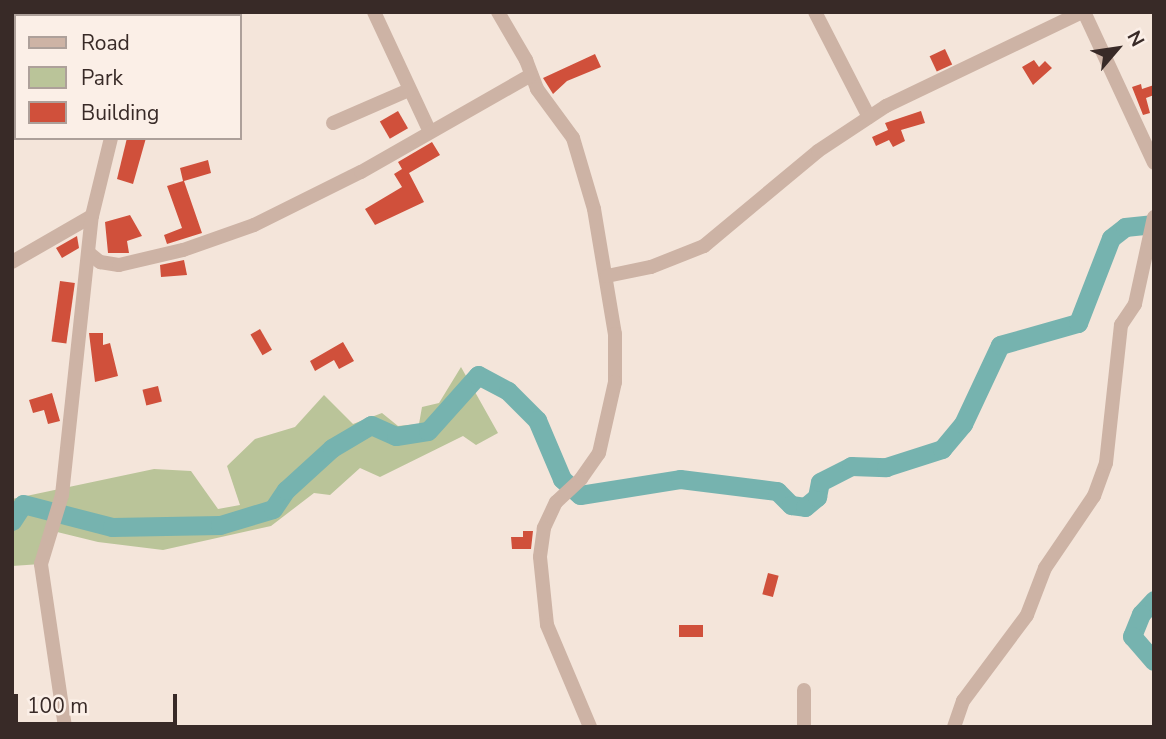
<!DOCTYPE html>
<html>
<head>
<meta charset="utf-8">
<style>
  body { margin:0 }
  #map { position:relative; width:1166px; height:739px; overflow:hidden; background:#f4e5da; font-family:"Nunito Sans",sans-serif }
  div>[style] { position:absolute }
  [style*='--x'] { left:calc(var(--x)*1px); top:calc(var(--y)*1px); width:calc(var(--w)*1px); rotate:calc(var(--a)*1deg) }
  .green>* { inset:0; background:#bac499 }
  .river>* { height:19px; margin:-9.5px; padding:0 9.5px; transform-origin:9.5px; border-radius:9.5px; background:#76b3af }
  .building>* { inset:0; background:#d0503b; transform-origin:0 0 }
  .minor>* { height:14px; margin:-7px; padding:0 7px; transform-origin:7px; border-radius:7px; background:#cdb3a5 }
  span { translate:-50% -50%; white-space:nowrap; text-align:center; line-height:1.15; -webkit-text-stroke:7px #fbefe7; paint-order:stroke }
  .frame { position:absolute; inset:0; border:14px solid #382a27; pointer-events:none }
  .legend { position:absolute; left:14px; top:14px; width:228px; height:126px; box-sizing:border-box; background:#fbefe7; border:2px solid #ada09a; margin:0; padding:9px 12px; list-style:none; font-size:21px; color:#382a27 }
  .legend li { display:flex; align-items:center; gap:14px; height:35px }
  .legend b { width:35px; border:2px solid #ada09a }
  .north { position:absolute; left:1082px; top:14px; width:70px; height:70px; -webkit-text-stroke:5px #fbefe7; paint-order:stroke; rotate:61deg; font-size:19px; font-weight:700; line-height:28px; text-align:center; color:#382a27 }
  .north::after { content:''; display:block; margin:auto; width:24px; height:32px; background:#382a27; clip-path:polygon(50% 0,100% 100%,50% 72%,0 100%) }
  .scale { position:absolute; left:14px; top:694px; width:163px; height:32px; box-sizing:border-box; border:4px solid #382a27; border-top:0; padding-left:9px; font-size:21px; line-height:24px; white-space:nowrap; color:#382a27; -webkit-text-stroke:5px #fbefe7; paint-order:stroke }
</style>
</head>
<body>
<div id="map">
  <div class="green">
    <i style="clip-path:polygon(461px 367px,498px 433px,476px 445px,463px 436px,380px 477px,360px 468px,330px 495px,314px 493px,271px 526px,163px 550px,98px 542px,49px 530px,41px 564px,12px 566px,12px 499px,154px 469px,191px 471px,218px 509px,240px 505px,227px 466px,255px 439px,295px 427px,324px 395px,353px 424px,382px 413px,398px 426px,419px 424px,422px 407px,439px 403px)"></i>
  </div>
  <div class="river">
    <i style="--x:12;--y:521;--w:20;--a:-57"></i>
    <i style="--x:23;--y:504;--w:92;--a:14.5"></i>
    <i style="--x:112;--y:527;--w:108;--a:-1.1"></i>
    <i style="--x:220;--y:525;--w:55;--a:-16.8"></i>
    <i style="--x:273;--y:509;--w:23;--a:-56"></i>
    <i style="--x:286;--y:490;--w:62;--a:-42.4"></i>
    <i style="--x:332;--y:448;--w:45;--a:-30.5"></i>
    <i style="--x:371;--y:425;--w:27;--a:24"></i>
    <i style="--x:396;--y:436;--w:32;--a:-9"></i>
    <i style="--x:428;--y:431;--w:75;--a:-48.2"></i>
    <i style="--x:478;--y:375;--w:34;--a:28"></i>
    <i style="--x:508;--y:391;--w:41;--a:45"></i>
    <i style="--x:537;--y:420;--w:64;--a:67"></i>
    <i style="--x:562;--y:479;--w:24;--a:42"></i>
    <i style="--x:580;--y:495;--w:101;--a:-9.1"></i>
    <i style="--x:680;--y:479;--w:98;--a:7.1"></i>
    <i style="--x:777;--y:491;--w:20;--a:45"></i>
    <i style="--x:791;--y:505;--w:14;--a:8"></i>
    <i style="--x:805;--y:507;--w:16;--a:-40"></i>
    <i style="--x:817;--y:497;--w:15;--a:-79"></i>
    <i style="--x:820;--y:482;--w:35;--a:-27"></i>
    <i style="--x:851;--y:466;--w:35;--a:2"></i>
    <i style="--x:886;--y:467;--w:59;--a:-17.8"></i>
    <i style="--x:942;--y:449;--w:33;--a:-50"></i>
    <i style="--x:963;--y:424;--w:87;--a:-64.9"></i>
    <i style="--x:1000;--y:345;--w:81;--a:-15.8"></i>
    <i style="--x:1078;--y:323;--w:91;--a:-68.8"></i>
    <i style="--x:1111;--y:238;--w:18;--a:-38"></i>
    <i style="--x:1125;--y:227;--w:29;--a:-6"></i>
    <i style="--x:1154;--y:600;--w:19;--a:133"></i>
    <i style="--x:1141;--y:614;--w:24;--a:112"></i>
    <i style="--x:1132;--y:636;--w:33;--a:49"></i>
  </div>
  <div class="building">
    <i style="left:945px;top:49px;width:17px;height:17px;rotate:65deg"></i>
    <i style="clip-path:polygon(595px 54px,601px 67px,567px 81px,553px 94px,543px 78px)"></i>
    <i style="clip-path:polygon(1034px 60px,1039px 67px,1045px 61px,1052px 68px,1033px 85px,1022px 67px)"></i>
    <i style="clip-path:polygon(1141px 84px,1142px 89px,1154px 85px,1154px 95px,1146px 98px,1150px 113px,1143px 115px,1132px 87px)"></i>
    <i style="left:398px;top:111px;width:20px;height:21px;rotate:60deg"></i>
    <i style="clip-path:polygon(921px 111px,925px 123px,901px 130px,905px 141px,893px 147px,889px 140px,876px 146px,872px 137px,888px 130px,885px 123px)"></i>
    <i style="clip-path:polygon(127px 138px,146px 138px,133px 184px,117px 179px)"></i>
    <i style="clip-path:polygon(432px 142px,440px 155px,409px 173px,424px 202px,375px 225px,365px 209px,402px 187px,394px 174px,402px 169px,398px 162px)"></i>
    <i style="clip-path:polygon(208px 160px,211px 173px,184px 181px,202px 233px,167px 244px,164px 235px,182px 228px,167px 186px,183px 181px,180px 168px)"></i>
    <i style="clip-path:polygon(130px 215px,142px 236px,127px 241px,129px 253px,108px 253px,105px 222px)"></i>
    <i style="clip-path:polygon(77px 236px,79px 248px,62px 258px,56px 248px)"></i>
    <i style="clip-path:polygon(184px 260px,187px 275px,161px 277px,160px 265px)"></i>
    <i style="left:60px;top:281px;width:15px;height:61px;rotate:8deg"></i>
    <i style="left:260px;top:329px;width:24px;height:11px;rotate:60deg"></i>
    <i style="clip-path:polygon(89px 333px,103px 333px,103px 345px,110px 343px,118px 376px,95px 382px)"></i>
    <i style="clip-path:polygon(343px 342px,354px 361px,339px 369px,334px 360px,315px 371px,310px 361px)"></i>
    <i style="left:158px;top:386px;width:16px;height:16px;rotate:76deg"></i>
    <i style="clip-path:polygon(52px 393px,60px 421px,48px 424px,44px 410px,33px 413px,29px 400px)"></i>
    <i style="clip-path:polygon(523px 531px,533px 531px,531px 549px,512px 549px,511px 537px,523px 537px)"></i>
    <i style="left:768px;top:573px;width:11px;height:22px;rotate:15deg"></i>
    <i style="left:703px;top:625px;width:12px;height:24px;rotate:90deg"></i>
  </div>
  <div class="minor">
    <i style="--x:374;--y:12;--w:132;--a:65"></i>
    <i style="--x:498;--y:12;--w:56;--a:59.7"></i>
    <i style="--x:526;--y:60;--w:31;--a:69"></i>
    <i style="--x:537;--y:89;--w:61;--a:53.7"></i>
    <i style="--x:573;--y:138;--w:74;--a:73.5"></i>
    <i style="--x:594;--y:209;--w:127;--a:80.5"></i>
    <i style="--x:615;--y:334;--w:48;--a:90"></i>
    <i style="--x:615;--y:382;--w:73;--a:102.7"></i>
    <i style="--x:599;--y:453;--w:32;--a:125"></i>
    <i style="--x:581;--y:479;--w:34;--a:137"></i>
    <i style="--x:556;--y:502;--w:29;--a:115"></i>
    <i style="--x:544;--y:528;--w:29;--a:98"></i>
    <i style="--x:540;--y:557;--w:68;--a:84.1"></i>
    <i style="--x:547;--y:625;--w:111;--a:67.1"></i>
    <i style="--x:815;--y:12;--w:118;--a:62.8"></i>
    <i style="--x:1084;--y:12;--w:166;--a:65.1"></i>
    <i style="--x:141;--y:16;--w:4;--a:-76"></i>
    <i style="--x:333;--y:123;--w:83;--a:-23.5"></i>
    <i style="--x:90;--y:254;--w:13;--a:39"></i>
    <i style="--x:100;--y:262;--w:19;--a:9"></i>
    <i style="--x:119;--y:265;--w:66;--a:-13.2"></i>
    <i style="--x:183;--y:250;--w:75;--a:-19.4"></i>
    <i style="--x:254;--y:225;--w:119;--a:-26.4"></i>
    <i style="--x:361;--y:172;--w:196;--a:-29.7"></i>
    <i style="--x:12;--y:262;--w:92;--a:-29.9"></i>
    <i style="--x:607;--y:276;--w:45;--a:-11.6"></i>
    <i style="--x:651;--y:267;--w:57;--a:-21.6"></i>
    <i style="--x:704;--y:246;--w:148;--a:-39.8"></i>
    <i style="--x:818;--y:151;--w:82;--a:-33.5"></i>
    <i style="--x:886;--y:106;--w:217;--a:-25.6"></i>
    <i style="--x:804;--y:690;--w:37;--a:90"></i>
    <i style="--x:65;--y:727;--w:165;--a:-98.4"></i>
    <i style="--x:41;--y:564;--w:72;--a:-73.1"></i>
    <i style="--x:62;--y:495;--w:281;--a:-83.9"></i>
    <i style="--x:92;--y:216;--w:80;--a:-76.3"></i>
    <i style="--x:954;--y:727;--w:28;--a:-71"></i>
    <i style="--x:963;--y:701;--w:107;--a:-53.3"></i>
    <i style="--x:1027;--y:615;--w:50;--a:-69"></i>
    <i style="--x:1045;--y:568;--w:87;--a:-55.8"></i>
    <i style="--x:1094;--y:496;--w:35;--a:-70"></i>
    <i style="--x:1106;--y:463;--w:139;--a:-83.8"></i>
    <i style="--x:1121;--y:325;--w:25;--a:-56"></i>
    <i style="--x:1135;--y:304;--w:89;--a:-77.7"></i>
  </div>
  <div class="frame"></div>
  <ul class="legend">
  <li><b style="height:9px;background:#cdb3a5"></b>Road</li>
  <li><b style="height:19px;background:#bac499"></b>Park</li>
  <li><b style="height:19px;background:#d0503b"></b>Building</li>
  </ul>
  <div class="north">N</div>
  <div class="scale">100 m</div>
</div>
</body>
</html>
